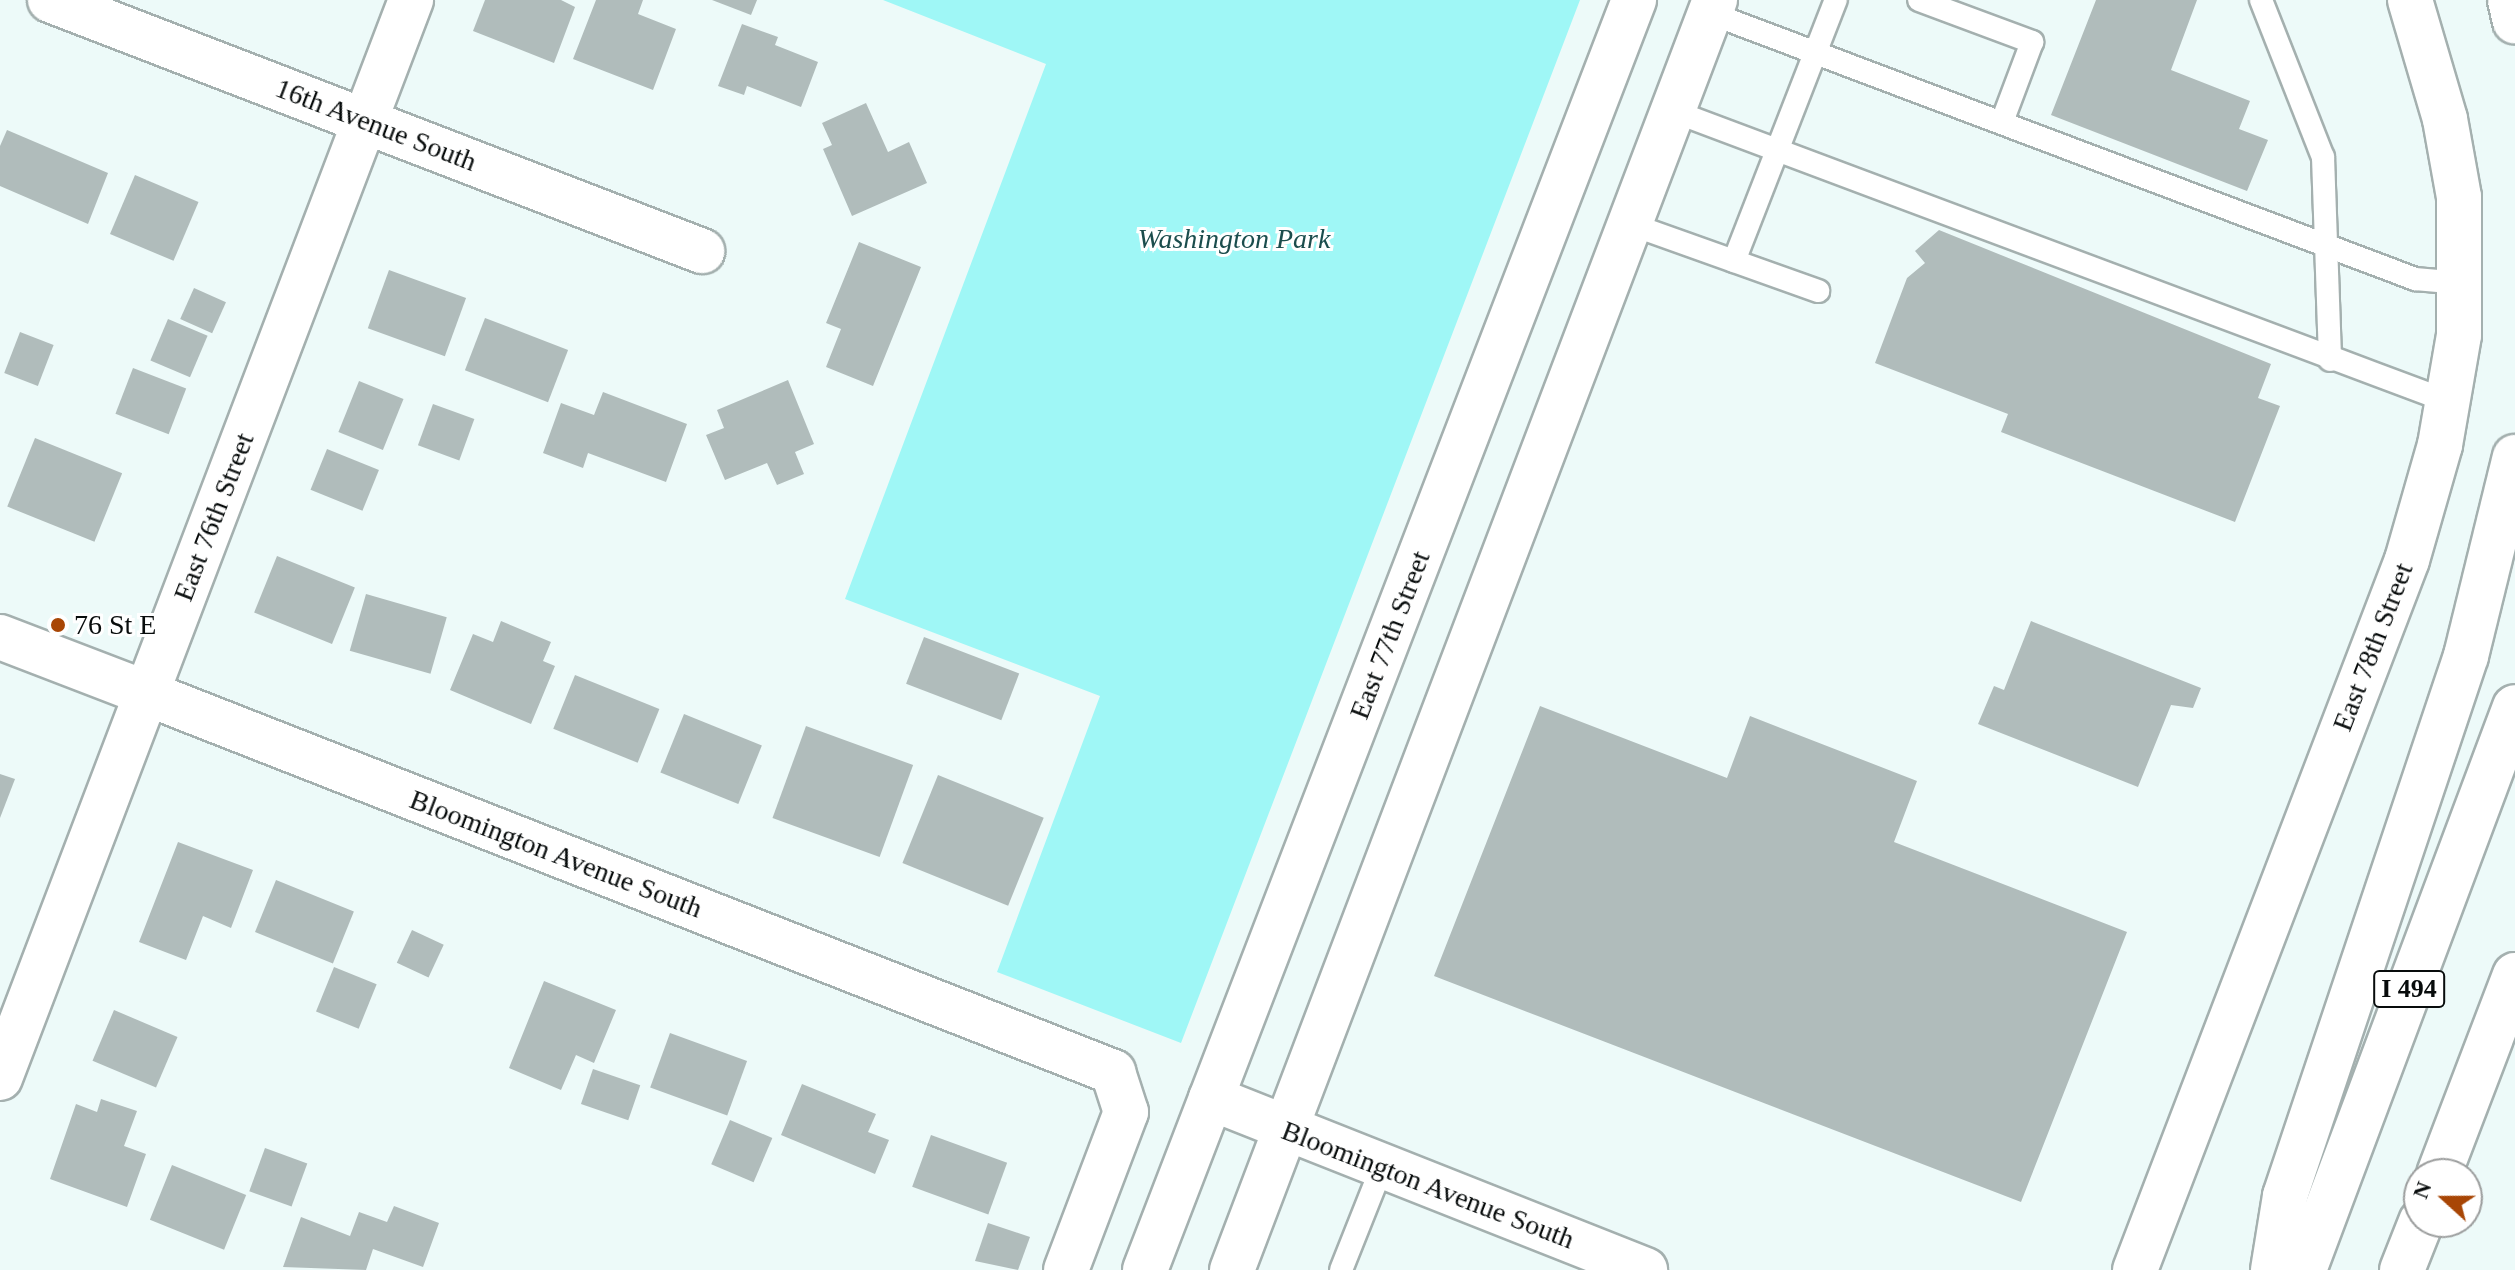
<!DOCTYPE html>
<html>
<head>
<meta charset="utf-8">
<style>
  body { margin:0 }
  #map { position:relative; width:2515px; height:1270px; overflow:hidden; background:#edfaf9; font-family:"Times New Roman",serif }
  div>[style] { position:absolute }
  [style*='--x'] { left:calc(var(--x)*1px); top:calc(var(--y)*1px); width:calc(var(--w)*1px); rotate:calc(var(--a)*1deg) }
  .green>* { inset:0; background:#9ff7f6 }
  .building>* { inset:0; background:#b0bcbb; transform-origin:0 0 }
  .roads { filter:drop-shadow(2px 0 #a4b0af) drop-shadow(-2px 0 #a4b0af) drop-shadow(0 2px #a4b0af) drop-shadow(0 -2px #a4b0af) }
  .lane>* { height:22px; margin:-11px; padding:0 11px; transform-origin:11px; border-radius:11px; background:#fff }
  .street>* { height:44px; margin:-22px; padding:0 22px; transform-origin:22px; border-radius:22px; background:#fff }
  .secondary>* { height:44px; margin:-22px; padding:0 22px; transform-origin:22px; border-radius:22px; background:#fff }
  .highway>* { height:44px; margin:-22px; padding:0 22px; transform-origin:22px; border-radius:22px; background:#fff }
  .dots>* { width:22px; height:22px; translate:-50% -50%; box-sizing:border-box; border:4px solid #fff; border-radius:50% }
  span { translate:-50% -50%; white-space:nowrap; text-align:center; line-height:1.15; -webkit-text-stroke:6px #fff; paint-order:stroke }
  .shield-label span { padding:2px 6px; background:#fff; border:2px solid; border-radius:6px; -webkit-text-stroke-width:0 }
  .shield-label { font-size:26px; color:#080c0c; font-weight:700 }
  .street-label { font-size:28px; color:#080c0c }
  .park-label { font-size:28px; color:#1b4d4d; font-style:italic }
  .poi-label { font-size:28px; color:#080c0c }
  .left { translate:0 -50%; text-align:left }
  .north { position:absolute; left:2403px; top:1158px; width:80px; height:80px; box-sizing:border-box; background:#fff; border:2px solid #9c9e9e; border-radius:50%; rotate:291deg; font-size:22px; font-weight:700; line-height:32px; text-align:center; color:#080c0c }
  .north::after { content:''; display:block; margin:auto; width:28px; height:36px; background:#a84605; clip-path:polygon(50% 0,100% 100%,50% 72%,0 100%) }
</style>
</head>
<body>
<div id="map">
  <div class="green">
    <i style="clip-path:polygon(883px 0,1580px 0,1181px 1043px,997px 972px,1100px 696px,845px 599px,1046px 64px)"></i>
  </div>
  <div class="building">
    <i style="clip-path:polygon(485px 0,561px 0,575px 7px,554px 63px,473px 31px)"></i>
    <i style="clip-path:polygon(596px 0,643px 0,638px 14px,676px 29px,653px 90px,573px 59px)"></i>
    <i style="clip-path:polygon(712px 0,757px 0,751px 15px)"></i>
    <i style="clip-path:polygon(2096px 0,2197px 0,2171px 70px,2250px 101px,2239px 129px,2268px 140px,2247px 191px,2051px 115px)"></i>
    <i style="clip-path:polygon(742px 24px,778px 37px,775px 45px,818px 62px,801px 107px,747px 86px,744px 95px,718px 86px)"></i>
    <i style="clip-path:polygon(866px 103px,888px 152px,909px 142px,927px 183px,852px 216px,823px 149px,832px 145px,822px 123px)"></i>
    <i style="clip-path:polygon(7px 130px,108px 173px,88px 224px,0 186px,0 146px)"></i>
    <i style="left:135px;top:175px;width:69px;height:64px;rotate:23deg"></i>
    <i style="clip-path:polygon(1939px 230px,2271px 364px,2258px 398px,2280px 406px,2235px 522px,2001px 432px,2008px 414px,1875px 363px,1907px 278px,1925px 263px,1915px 251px)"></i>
    <i style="clip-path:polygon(859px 242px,921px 267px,873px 386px,826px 367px,841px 329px,826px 323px)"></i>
    <i style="left:389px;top:270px;width:82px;height:62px;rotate:20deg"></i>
    <i style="left:194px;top:288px;width:35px;height:34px;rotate:24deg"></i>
    <i style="left:485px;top:318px;width:89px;height:56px;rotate:21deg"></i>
    <i style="left:168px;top:319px;width:43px;height:45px;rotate:23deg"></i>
    <i style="left:20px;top:332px;width:36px;height:44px;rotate:21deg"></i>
    <i style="left:133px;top:368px;width:57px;height:49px;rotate:21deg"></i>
    <i style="clip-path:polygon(788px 380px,814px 444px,795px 452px,804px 474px,777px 485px,767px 463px,725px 480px,706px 435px,724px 428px,717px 410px)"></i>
    <i style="left:359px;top:381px;width:48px;height:55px;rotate:22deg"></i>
    <i style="clip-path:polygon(603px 392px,687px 424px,666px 482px,588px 453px,583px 468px,543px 453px,561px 403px,594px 415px)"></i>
    <i style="left:433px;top:404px;width:44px;height:44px;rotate:20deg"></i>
    <i style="left:35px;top:438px;width:94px;height:74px;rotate:22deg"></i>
    <i style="left:327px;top:449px;width:56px;height:44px;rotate:22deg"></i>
    <i style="left:277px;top:556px;width:84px;height:61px;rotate:22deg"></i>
    <i style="left:366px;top:594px;width:84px;height:59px;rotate:16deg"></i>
    <i style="clip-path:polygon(501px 621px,551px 642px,543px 661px,555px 666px,531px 724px,450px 690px,473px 634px,493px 642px)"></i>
    <i style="clip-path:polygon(2031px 621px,2201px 688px,2193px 708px,2171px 705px,2138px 787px,1978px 724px,1994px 686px,2004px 690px)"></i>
    <i style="left:924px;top:637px;width:102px;height:50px;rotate:21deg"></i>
    <i style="left:575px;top:675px;width:91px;height:58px;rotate:22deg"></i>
    <i style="clip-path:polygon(1540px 706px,1727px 778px,1750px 716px,1917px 781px,1894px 842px,2127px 932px,2021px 1202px,1434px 976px)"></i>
    <i style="left:684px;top:714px;width:84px;height:63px;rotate:22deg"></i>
    <i style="left:806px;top:726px;width:114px;height:98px;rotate:20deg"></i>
    <i style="clip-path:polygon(0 774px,15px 779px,0 818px)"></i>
    <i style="left:938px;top:775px;width:114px;height:95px;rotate:22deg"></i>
    <i style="clip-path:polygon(178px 842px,253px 870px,231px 928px,203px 916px,186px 960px,139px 942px)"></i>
    <i style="left:276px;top:880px;width:84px;height:56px;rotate:22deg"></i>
    <i style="left:412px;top:930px;width:35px;height:36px;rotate:25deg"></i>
    <i style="left:334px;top:967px;width:46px;height:48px;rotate:22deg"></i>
    <i style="clip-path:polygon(544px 981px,616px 1010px,594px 1063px,576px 1055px,561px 1090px,509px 1068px)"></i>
    <i style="left:114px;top:1010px;width:69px;height:55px;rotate:23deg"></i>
    <i style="left:670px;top:1033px;width:82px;height:58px;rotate:20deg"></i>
    <i style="left:593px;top:1069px;width:50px;height:37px;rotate:19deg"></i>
    <i style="clip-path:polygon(802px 1084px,876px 1114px,868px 1132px,889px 1140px,875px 1174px,781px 1135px)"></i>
    <i style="clip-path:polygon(101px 1099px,137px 1111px,124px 1146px,146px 1154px,127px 1207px,50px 1179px,76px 1104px,97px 1112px)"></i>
    <i style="left:730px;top:1120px;width:46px;height:48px;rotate:23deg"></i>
    <i style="left:931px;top:1135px;width:81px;height:55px;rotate:20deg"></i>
    <i style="left:265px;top:1148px;width:45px;height:46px;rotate:20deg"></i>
    <i style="left:172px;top:1165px;width:80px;height:59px;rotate:22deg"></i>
    <i style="clip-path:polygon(394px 1206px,439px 1223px,423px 1267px,373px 1249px,366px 1270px,283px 1267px,301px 1217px,350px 1236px,359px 1212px,387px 1222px)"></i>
    <i style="clip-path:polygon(988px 1223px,1030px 1237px,1018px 1270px,975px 1261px)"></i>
  </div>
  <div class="roads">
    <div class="lane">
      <i style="--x:1919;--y:0;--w:121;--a:20.4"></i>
      <i style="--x:2032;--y:42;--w:85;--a:110.6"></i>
      <i style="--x:2261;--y:0;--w:169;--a:68.5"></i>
      <i style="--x:2323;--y:157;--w:203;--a:88"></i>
      <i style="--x:1710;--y:13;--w:754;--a:20.67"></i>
      <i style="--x:2415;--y:279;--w:46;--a:5"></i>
      <i style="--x:1673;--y:111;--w:830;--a:20.53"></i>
      <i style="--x:1630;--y:224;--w:200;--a:19.6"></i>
      <i style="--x:1734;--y:261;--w:280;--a:-68.7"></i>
      <i style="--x:1341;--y:1270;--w:111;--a:-68.3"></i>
    </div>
    <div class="street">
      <i style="--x:50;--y:0;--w:699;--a:21.06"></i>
      <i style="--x:146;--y:693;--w:1039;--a:21.4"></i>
      <i style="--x:1113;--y:1072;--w:42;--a:72"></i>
      <i style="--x:1126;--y:1112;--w:169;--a:110.8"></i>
      <i style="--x:1211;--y:1098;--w:467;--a:21.6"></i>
    </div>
    <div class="secondary">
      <i style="--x:0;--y:637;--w:156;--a:21"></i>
      <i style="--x:0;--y:1078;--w:1154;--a:-69.13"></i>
      <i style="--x:1145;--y:1270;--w:1361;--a:-68.94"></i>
      <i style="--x:1232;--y:1270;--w:1359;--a:-69.18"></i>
      <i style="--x:2135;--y:1270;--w:760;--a:-69.04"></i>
      <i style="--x:2407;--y:560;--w:120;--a:-74"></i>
      <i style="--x:2440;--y:445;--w:112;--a:-80.2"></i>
      <i style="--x:2459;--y:335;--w:138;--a:-90"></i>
      <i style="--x:2459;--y:197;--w:79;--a:-100.2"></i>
      <i style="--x:2445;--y:119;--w:124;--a:-106.4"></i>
    </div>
    <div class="highway">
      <i style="--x:2510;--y:0;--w:22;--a:77"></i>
      <i style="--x:2439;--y:1174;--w:213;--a:-69.1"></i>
      <i style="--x:2273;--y:1270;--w:75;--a:-80.8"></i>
      <i style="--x:2285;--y:1196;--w:570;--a:-71.47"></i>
      <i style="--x:2466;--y:656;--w:205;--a:-76.2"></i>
      <i style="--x:2304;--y:1270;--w:601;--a:-69.46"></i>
      <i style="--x:2402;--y:1270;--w:52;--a:-68.4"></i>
    </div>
  </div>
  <div class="dots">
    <i style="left:58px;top:625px;background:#a84605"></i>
  </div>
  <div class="shield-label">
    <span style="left:2409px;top:989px">I 494</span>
  </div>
  <div class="street-label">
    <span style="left:376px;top:125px;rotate:21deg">16th Avenue South</span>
    <span style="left:214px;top:517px;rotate:-69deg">East 76th Street</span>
    <span style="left:1390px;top:635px;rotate:-69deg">East 77th Street</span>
    <span style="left:2373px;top:647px;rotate:-69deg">East 78th Street</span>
    <span style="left:556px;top:854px;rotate:21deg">Bloomington Avenue South</span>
    <span style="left:1428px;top:1185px;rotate:21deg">Bloomington Avenue South</span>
  </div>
  <div class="park-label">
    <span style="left:1234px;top:239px">Washington Park</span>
  </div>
  <div class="poi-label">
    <span class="left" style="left:74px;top:625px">76 St E</span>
  </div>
  <div class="north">N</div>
</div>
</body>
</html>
